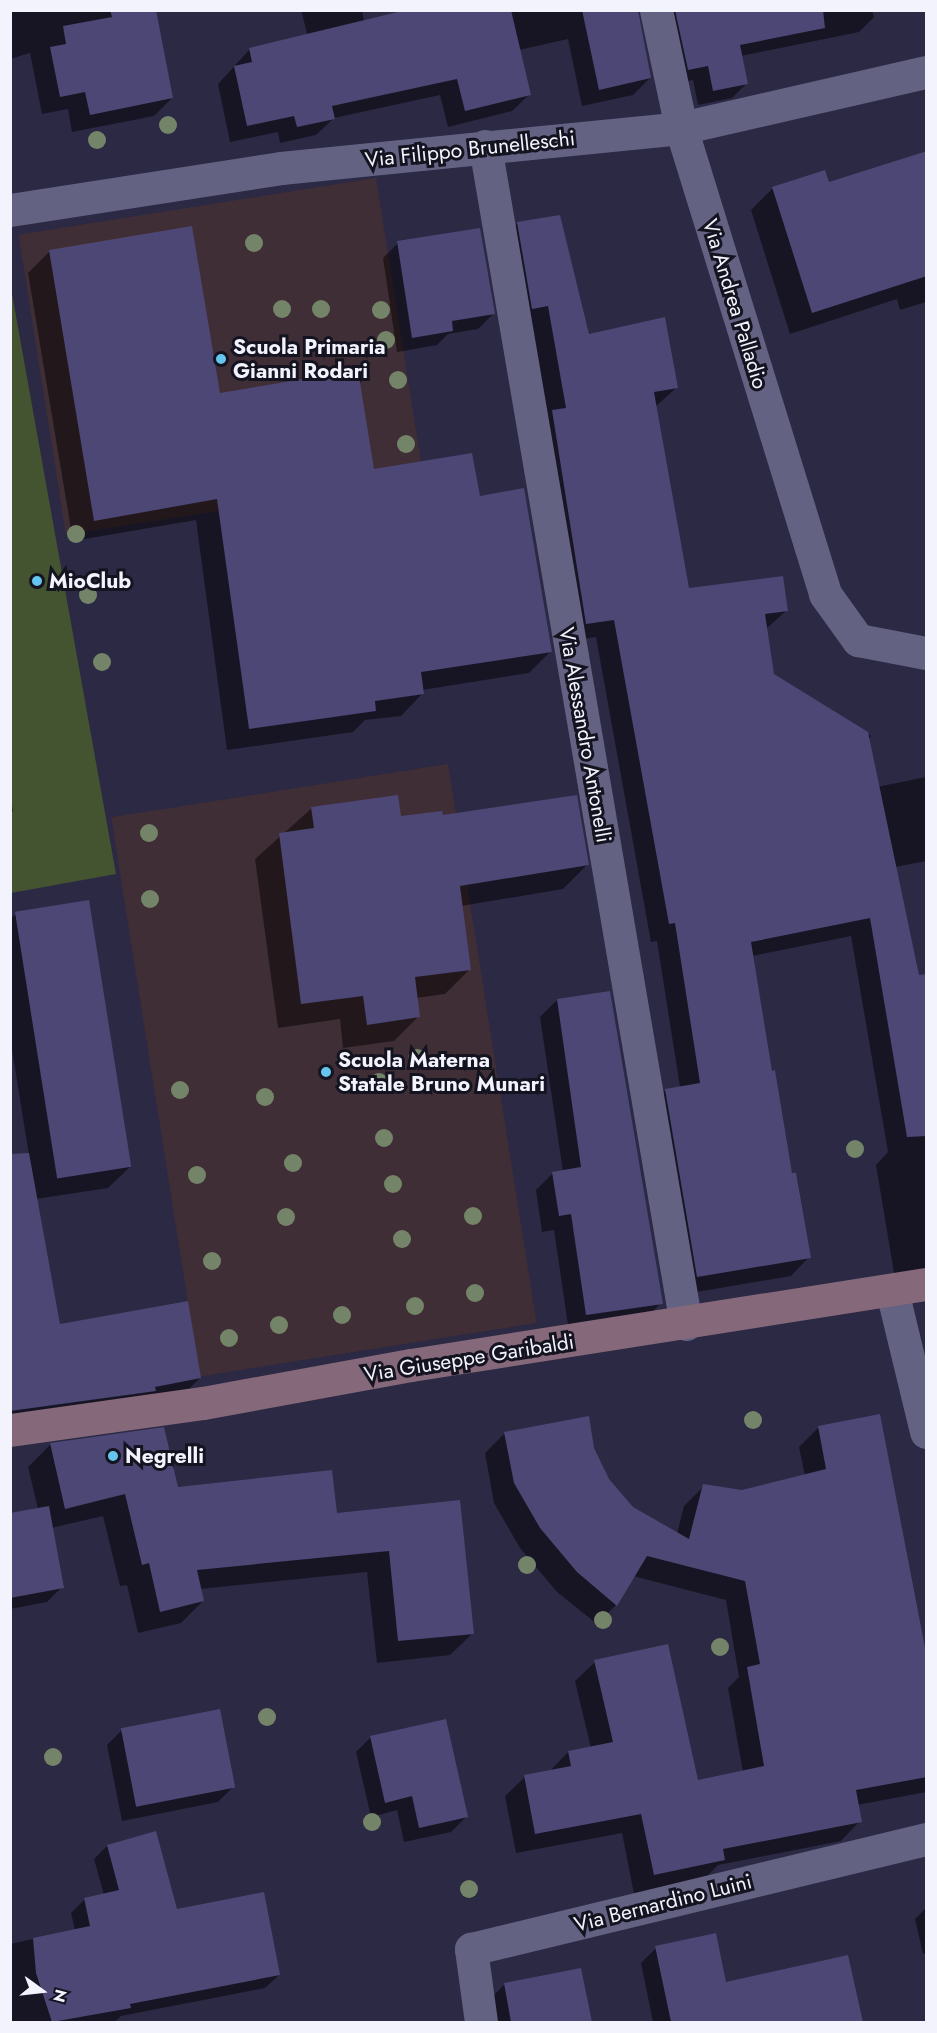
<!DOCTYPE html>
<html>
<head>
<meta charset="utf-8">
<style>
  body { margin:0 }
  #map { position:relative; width:937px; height:2033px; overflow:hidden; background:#2b2944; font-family:Jost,sans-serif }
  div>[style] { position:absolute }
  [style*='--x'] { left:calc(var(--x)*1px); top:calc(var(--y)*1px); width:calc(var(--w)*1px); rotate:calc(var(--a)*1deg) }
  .education>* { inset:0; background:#402e36; transform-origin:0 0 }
  .green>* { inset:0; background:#445330 }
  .shadow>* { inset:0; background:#0007 }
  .building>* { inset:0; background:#4c4775; transform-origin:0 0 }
  .street>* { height:33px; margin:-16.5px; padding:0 16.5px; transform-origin:16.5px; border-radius:16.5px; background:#646282 }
  .secondary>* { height:33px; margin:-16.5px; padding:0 16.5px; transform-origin:16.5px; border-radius:16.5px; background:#856879 }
  .trees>* { width:18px; height:18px; margin:-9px; border-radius:50%; background:#748468 }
  .dots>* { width:16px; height:16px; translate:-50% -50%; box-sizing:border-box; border:3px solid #141320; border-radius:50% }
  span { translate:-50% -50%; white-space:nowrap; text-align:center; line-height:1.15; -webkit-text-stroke:6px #141320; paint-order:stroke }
  .street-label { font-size:21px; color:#f3f3fe }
  .poi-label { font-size:21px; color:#f3f3fe; font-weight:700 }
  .left { translate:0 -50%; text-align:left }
  .frame { position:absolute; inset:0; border:12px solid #f3f3fe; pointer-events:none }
  .north { position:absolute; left:12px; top:1961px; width:60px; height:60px; -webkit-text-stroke:4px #141320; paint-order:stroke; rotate:105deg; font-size:16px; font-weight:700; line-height:24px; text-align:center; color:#f3f3fe }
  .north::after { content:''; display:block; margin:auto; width:21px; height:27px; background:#f3f3fe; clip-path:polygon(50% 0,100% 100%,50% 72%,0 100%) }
</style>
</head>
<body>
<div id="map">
  <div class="education">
    <i style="left:376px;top:178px;width:304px;height:362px;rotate:81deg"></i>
    <i style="left:448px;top:764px;width:566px;height:341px;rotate:81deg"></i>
  </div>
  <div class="green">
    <i style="clip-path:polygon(11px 288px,116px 874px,11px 893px,10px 893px)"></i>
  </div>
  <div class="shadow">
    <i style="clip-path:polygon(10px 10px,155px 10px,172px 98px,154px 116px,72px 132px,68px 109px,42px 114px,30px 53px,10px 59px)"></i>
    <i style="clip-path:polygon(301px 10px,362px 10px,364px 21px,413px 10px,610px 10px,650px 78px,633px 95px,582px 106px,568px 39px,519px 50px,530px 94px,512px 111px,448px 127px,440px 95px,334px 118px,316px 135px,280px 143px,278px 132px,230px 142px,218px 84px,250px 49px,308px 37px)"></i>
    <i style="clip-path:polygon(668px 10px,872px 10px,874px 17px,859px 32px,741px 56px,747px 83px,732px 98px,698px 105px,693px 80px,673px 84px)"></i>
    <i style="clip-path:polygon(926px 153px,926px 302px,900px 310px,897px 299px,790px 334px,751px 210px,773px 188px,828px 184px)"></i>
    <i style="clip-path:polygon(518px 223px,587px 336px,676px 388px,655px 407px,687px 590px,786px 611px,766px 629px,773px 675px,871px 736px,828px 797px,926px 777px,926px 861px,895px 867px,917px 977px,926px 975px,926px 1283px,896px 1285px,876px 1165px,888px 1152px,851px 936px,752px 956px,771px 1072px,809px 1257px,791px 1276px,679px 1295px,647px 1108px,666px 1090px,680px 1087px,657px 941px,651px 942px,596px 637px,567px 642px,499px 242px)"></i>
    <i style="clip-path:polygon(398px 243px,493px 314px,478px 329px,448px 334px,437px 345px,397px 352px,383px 258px)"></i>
    <i style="clip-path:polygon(50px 251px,219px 395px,373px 471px,478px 498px,551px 651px,529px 673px,422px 690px,422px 694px,401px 716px,365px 720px,353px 732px,227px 750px,196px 520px,73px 541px,28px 273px)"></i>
    <i style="clip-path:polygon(10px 793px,13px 811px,10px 813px)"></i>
    <i style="clip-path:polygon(312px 808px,399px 818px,442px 817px,587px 865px,563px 889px,461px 906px,470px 969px,445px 994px,416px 998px,418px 1017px,394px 1041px,343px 1048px,340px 1019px,278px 1028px,255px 859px)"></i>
    <i style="clip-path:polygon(16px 914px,130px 1167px,108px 1188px,36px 1199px,10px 1037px,10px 919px)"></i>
    <i style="clip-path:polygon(557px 1000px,661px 1303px,644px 1320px,569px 1332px,554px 1230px,542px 1232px,536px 1190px,553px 1173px,563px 1172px,540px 1017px)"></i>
    <i style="clip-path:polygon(10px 1220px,59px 1326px,200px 1378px,186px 1392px,10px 1422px)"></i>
    <i style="clip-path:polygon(819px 1427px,926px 1667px,926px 1792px,857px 1805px,860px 1821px,841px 1841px,718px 1865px,704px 1879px,634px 1894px,622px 1833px,516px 1853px,505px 1796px,525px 1777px,549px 1772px,568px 1752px,591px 1748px,575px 1681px,595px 1662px,697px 1782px,743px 1772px,728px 1688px,739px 1677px,726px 1600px,633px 1576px,616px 1605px,597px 1624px,557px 1592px,520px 1548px,494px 1503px,485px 1453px,505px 1433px,593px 1449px,608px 1480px,632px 1509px,677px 1534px,684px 1506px,704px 1486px,742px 1491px,805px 1476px,799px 1447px)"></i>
    <i style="clip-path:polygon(163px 1429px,177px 1489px,335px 1515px,459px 1502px,473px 1633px,450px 1655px,377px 1663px,367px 1572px,200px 1589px,203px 1601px,181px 1623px,138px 1633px,127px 1585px,120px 1586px,103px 1516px,51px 1528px,62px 1587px,47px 1602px,10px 1609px,10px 1514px,38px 1509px,28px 1467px,50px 1445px)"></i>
    <i style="clip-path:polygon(122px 1730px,233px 1787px,218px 1802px,122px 1821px,107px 1745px)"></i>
    <i style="clip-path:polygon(371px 1737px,466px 1817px,451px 1832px,404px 1842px,397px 1810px,371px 1817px,356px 1752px)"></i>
    <i style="clip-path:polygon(107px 1846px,176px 1911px,279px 1975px,265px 1988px,121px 2016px,116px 2021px,109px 2022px,10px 2022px,10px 1944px,75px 1930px,71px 1913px,84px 1900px,104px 1895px,94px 1859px)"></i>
    <i style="clip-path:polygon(926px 1908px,926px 1953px,923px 1954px,915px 1919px)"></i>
    <i style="clip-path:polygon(656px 1948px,724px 1983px,847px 1956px,861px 2022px,653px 2022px,641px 1963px)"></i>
    <i style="clip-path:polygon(580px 1970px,590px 2022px,494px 2022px,490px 1999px,505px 1984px)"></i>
  </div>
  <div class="building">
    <i style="clip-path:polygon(110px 10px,156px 10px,173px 98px,90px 115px,85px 92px,60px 97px,50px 47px,66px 44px,63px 26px,112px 17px)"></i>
    <i style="clip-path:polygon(406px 10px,511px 10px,531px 95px,465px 111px,457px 79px,332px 106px,335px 119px,297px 127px,294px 116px,247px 126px,234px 66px,252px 62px,249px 48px)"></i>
    <i style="clip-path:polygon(582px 10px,638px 10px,651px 78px,599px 90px)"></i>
    <i style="clip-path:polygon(675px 10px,823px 10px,825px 28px,740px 45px,748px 84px,713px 91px,708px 66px,688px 70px)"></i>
    <i style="clip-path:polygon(927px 151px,927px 276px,812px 313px,772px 187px,825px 170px,829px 182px)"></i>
    <i style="clip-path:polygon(560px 215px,589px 334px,665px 317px,678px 388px,654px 392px,689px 588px,783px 576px,788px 611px,765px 614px,774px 674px,868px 732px,919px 975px,927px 974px,927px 1136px,907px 1137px,870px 918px,751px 942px,772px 1071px,775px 1070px,792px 1173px,796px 1173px,811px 1258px,697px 1277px,665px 1089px,700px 1083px,675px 923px,669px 924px,614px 620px,586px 624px,552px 410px,566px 408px,548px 306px,532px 309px,517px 222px)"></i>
    <i style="clip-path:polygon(192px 226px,220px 393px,358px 370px,374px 469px,472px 453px,480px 496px,524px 488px,552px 652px,421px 672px,424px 694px,375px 701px,376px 711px,249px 729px,217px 499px,94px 521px,49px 250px)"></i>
    <i style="clip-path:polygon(480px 228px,495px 314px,452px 321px,453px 331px,412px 338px,397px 241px)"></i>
    <i style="clip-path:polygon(398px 795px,401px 816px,442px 811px,443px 815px,577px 795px,589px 865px,460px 886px,471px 970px,415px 977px,420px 1017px,367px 1025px,363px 996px,301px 1004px,279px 833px,314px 828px,311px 807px)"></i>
    <i style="left:89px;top:900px;width:270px;height:75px;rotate:81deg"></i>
    <i style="clip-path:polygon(610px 991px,663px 1304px,586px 1315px,571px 1214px,559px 1216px,552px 1172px,581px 1167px,557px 999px)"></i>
    <i style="clip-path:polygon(29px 1153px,60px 1324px,188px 1301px,201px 1378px,155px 1387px,156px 1391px,10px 1411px,10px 1154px)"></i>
    <i style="clip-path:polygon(880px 1414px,927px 1658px,927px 1777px,856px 1790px,862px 1822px,723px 1849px,725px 1860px,654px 1875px,641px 1814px,535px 1834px,524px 1775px,571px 1766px,568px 1751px,613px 1742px,594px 1660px,668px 1644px,698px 1780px,764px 1766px,747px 1667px,760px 1664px,745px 1581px,647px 1556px,617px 1606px,577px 1572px,540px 1528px,514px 1483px,504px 1432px,589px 1416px,594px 1448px,609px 1479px,633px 1507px,689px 1539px,703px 1484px,742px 1490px,826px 1469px,818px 1426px)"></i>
    <i style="clip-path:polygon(164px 1427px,178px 1487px,332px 1470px,337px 1513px,460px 1500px,474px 1634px,398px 1641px,389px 1551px,197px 1570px,204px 1601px,160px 1612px,149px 1563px,142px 1565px,125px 1494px,65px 1509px,50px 1443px)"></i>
    <i style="clip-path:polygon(49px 1506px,64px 1588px,10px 1598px,10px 1513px)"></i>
    <i style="left:220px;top:1709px;width:80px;height:101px;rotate:79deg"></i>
    <i style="clip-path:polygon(446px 1719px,468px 1817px,419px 1828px,412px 1796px,385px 1803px,370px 1736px)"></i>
    <i style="clip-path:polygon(156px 1831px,177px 1909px,264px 1892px,280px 1975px,130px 2004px,131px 2008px,52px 2022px,36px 1973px,33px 1938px,90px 1926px,84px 1898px,119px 1890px,107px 1845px)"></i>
    <i style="clip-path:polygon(716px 1933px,726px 1982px,848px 1955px,863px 2022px,671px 2022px,655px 1946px)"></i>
    <i style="clip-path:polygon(581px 1968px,592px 2022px,511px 2022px,504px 1983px)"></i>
  </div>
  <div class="street">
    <i style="--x:656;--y:10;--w:121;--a:78"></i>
    <i style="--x:681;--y:128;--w:488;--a:72.8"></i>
    <i style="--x:825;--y:594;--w:57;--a:54.3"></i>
    <i style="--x:858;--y:640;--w:69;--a:10.8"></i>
    <i style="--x:485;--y:146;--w:1195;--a:80.32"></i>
    <i style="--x:10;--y:210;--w:274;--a:-8.8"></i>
    <i style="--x:281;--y:168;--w:402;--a:-5.7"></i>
    <i style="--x:681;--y:128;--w:251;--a:-12.9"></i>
    <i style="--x:892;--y:1291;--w:145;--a:76.4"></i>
    <i style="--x:481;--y:2022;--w:74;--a:-97.8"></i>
    <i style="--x:471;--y:1949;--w:468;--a:-13.6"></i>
  </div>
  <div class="secondary">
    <i style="--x:10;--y:1430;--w:195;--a:-8"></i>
    <i style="--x:203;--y:1403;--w:211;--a:-10.4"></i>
    <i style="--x:411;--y:1365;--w:521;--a:-8.94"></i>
  </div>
  <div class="trees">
    <i style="left:168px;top:125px"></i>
    <i style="left:97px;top:140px"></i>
    <i style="left:254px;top:243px"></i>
    <i style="left:282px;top:309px"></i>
    <i style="left:321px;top:309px"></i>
    <i style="left:381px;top:310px"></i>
    <i style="left:386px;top:340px"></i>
    <i style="left:398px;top:380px"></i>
    <i style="left:406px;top:444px"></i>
    <i style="left:76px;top:534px"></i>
    <i style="left:88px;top:595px"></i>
    <i style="left:102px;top:662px"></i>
    <i style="left:149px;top:833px"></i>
    <i style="left:150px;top:899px"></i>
    <i style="left:417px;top:1058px"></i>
    <i style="left:379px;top:1082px"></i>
    <i style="left:180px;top:1090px"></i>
    <i style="left:265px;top:1097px"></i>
    <i style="left:384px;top:1138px"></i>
    <i style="left:855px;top:1149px"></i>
    <i style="left:293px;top:1163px"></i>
    <i style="left:197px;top:1175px"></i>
    <i style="left:393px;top:1184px"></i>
    <i style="left:473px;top:1216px"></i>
    <i style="left:286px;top:1217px"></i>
    <i style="left:402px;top:1239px"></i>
    <i style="left:212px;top:1261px"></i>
    <i style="left:475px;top:1293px"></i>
    <i style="left:415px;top:1306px"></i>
    <i style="left:342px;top:1315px"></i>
    <i style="left:279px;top:1325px"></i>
    <i style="left:229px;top:1338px"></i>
    <i style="left:753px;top:1420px"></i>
    <i style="left:527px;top:1565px"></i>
    <i style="left:603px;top:1620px"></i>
    <i style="left:720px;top:1647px"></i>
    <i style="left:267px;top:1717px"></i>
    <i style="left:53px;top:1757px"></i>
    <i style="left:372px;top:1822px"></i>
    <i style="left:469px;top:1889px"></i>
  </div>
  <div class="dots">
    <i style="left:221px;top:359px;background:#65c5ee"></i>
    <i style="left:37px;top:581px;background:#65c5ee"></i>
    <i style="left:326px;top:1072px;background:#65c5ee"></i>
    <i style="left:113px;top:1456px;background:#65c5ee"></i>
  </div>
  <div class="street-label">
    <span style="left:470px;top:149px;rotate:-6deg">Via Filippo Brunelleschi</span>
    <span style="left:735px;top:304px;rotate:73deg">Via Andrea Palladio</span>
    <span style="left:585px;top:735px;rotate:80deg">Via Alessandro Antonelli</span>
    <span style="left:469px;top:1358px;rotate:-9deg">Via Giuseppe Garibaldi</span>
    <span style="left:663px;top:1903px;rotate:-14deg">Via Bernardino Luini</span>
  </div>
  <div class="poi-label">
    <span class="left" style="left:233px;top:359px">Scuola Primaria<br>Gianni Rodari</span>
    <span class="left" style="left:49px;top:581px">MioClub</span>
    <span class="left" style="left:338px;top:1072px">Scuola Materna<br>Statale Bruno Munari</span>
    <span class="left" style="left:125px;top:1456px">Negrelli</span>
  </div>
  <div class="frame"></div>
  <div class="north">N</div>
</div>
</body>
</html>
